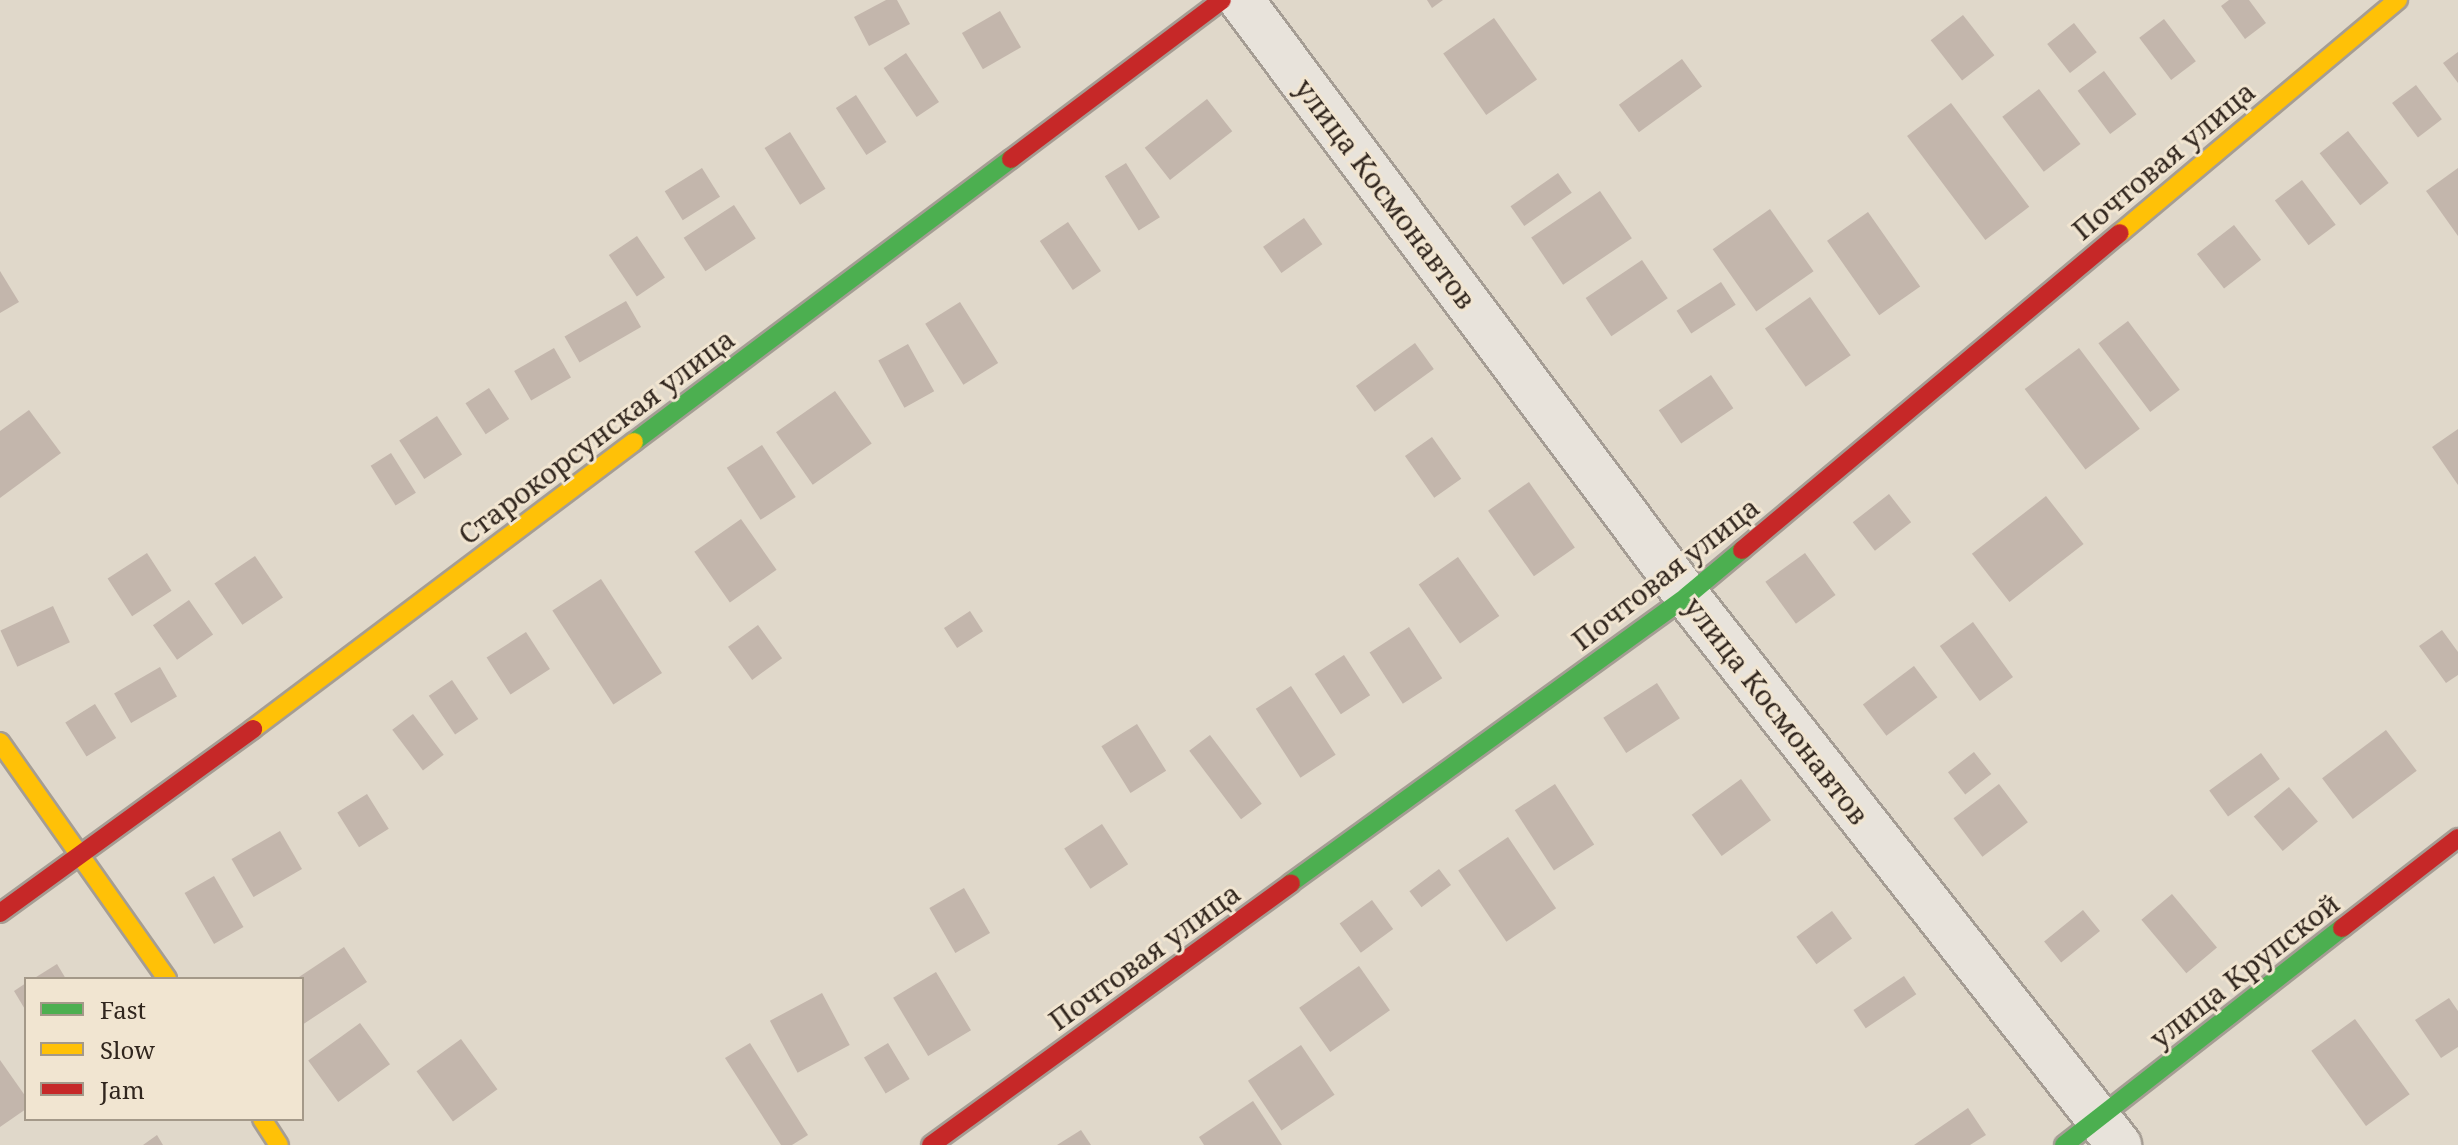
<!DOCTYPE html>
<html>
<head>
<meta charset="utf-8">
<style>
  body { margin:0 }
  #map { position:relative; width:2458px; height:1145px; overflow:hidden; background:#e0d8ca; font-family:"Noto Serif",serif }
  div>[style] { position:absolute }
  [style*='--x'] { left:calc(var(--x)*1px); top:calc(var(--y)*1px); width:calc(var(--w)*1px); rotate:calc(var(--a)*1deg) }
  .building>* { inset:0; background:#c3b6ac; transform-origin:0 0 }
  .roads { filter:drop-shadow(2px 0 #a59d94) drop-shadow(-2px 0 #a59d94) drop-shadow(0 2px #a59d94) drop-shadow(0 -2px #a59d94) }
  .street>* { height:44px; margin:-22px; padding:0 22px; transform-origin:22px; border-radius:22px; background:#e8e3db }
  .fast>* { height:18px; margin:-9px; padding:0 9px; transform-origin:9px; border-radius:9px; background:#4caf50 }
  .slow>* { height:18px; margin:-9px; padding:0 9px; transform-origin:9px; border-radius:9px; background:#ffc107 }
  .jam>* { height:18px; margin:-9px; padding:0 9px; transform-origin:9px; border-radius:9px; background:#c62828 }
  span { translate:-50% -50%; white-space:nowrap; text-align:center; line-height:1.15; -webkit-text-stroke:6px #f1e5d1; paint-order:stroke }
  .street-label { font-size:28px; color:#31261e }
  .legend { position:absolute; left:24px; top:977px; width:280px; height:144px; box-sizing:border-box; background:#f1e5d1; border:2px solid #a49989; margin:0; padding:10px 14px; list-style:none; font-size:24px; color:#31261e }
  .legend li { display:flex; align-items:center; gap:16px; height:40px }
  .legend b { width:40px; border:2px solid #a49989 }
</style>
</head>
<body>
<div id="map">
  <div class="building">
    <i style="clip-path:polygon(886px 0,897px 0,910px 24px,869px 46px,854px 17px)"></i>
    <i style="clip-path:polygon(1427px 0,1443px 0,1432px 8px)"></i>
    <i style="clip-path:polygon(2229px 0,2249px 0,2266px 23px,2245px 39px,2221px 6px)"></i>
    <i style="left:1000px;top:11px;width:42px;height:44px;rotate:60deg"></i>
    <i style="left:1963px;top:15px;width:51px;height:41px;rotate:52deg"></i>
    <i style="left:1494px;top:18px;width:75px;height:62px;rotate:55deg"></i>
    <i style="left:2164px;top:19px;width:53px;height:31px;rotate:53deg"></i>
    <i style="left:2074px;top:23px;width:37px;height:34px;rotate:52deg"></i>
    <i style="clip-path:polygon(2458px 52px,2458px 83px,2443px 63px)"></i>
    <i style="left:906px;top:53px;width:59px;height:27px;rotate:56deg"></i>
    <i style="left:1682px;top:59px;width:34px;height:78px;rotate:54deg"></i>
    <i style="left:2104px;top:71px;width:54px;height:33px;rotate:53deg"></i>
    <i style="left:2416px;top:85px;width:43px;height:30px;rotate:53deg"></i>
    <i style="left:2039px;top:89px;width:69px;height:46px;rotate:53deg"></i>
    <i style="left:856px;top:95px;width:56px;height:24px;rotate:57deg"></i>
    <i style="left:1207px;top:99px;width:41px;height:79px;rotate:52deg"></i>
    <i style="left:1951px;top:103px;width:130px;height:55px;rotate:53deg"></i>
    <i style="left:2348px;top:131px;width:66px;height:36px;rotate:52deg"></i>
    <i style="left:790px;top:132px;width:67px;height:30px;rotate:58deg"></i>
    <i style="left:1126px;top:163px;width:64px;height:25px;rotate:58deg"></i>
    <i style="left:702px;top:168px;width:34px;height:44px;rotate:58deg"></i>
    <i style="clip-path:polygon(2458px 168px,2458px 236px,2426px 191px)"></i>
    <i style="left:1558px;top:173px;width:24px;height:58px;rotate:55deg"></i>
    <i style="left:2302px;top:180px;width:56px;height:34px;rotate:53deg"></i>
    <i style="left:1600px;top:191px;width:57px;height:83px;rotate:56deg"></i>
    <i style="left:734px;top:205px;width:40px;height:60px;rotate:57deg"></i>
    <i style="left:1770px;top:209px;width:76px;height:70px;rotate:55deg"></i>
    <i style="left:1868px;top:212px;width:91px;height:50px;rotate:55deg"></i>
    <i style="left:1304px;top:218px;width:32px;height:50px;rotate:55deg"></i>
    <i style="left:1068px;top:222px;width:59px;height:34px;rotate:56deg"></i>
    <i style="left:2234px;top:225px;width:44px;height:47px;rotate:52deg"></i>
    <i style="left:637px;top:236px;width:50px;height:34px;rotate:56deg"></i>
    <i style="left:1642px;top:260px;width:46px;height:68px;rotate:56deg"></i>
    <i style="clip-path:polygon(0 271px,19px 302px,0 313px)"></i>
    <i style="left:1721px;top:282px;width:27px;height:53px;rotate:57deg"></i>
    <i style="left:1810px;top:297px;width:71px;height:55px;rotate:55deg"></i>
    <i style="left:626px;top:301px;width:30px;height:71px;rotate:60deg"></i>
    <i style="left:960px;top:302px;width:72px;height:41px;rotate:58deg"></i>
    <i style="left:2128px;top:321px;width:86px;height:37px;rotate:53deg"></i>
    <i style="left:1415px;top:343px;width:32px;height:73px;rotate:54deg"></i>
    <i style="left:908px;top:344px;width:54px;height:34px;rotate:61deg"></i>
    <i style="left:554px;top:348px;width:34px;height:46px;rotate:60deg"></i>
    <i style="left:2079px;top:348px;width:101px;height:68px;rotate:53deg"></i>
    <i style="left:1711px;top:375px;width:40px;height:63px;rotate:56deg"></i>
    <i style="left:489px;top:388px;width:37px;height:28px;rotate:57deg"></i>
    <i style="left:835px;top:391px;width:64px;height:72px;rotate:55deg"></i>
    <i style="clip-path:polygon(29px 410px,61px 453px,0 498px,0 431px)"></i>
    <i style="left:437px;top:416px;width:46px;height:45px;rotate:57deg"></i>
    <i style="clip-path:polygon(2458px 429px,2458px 485px,2432px 447px)"></i>
    <i style="left:1432px;top:437px;width:51px;height:33px;rotate:55deg"></i>
    <i style="left:762px;top:445px;width:62px;height:42px;rotate:57deg"></i>
    <i style="left:391px;top:453px;width:47px;height:24px;rotate:58deg"></i>
    <i style="left:1529px;top:482px;width:80px;height:50px;rotate:55deg"></i>
    <i style="left:1889px;top:494px;width:36px;height:46px;rotate:52deg"></i>
    <i style="left:2046px;top:496px;width:61px;height:94px;rotate:52deg"></i>
    <i style="left:741px;top:519px;width:62px;height:57px;rotate:55deg"></i>
    <i style="left:147px;top:553px;width:45px;height:47px;rotate:57deg"></i>
    <i style="left:1805px;top:553px;width:52px;height:49px;rotate:54deg"></i>
    <i style="left:255px;top:556px;width:50px;height:49px;rotate:56deg"></i>
    <i style="left:1458px;top:557px;width:72px;height:48px;rotate:55deg"></i>
    <i style="left:601px;top:579px;width:112px;height:58px;rotate:57deg"></i>
    <i style="left:189px;top:600px;width:42px;height:44px;rotate:55deg"></i>
    <i style="left:53px;top:606px;width:40px;height:58px;rotate:65deg"></i>
    <i style="left:970px;top:611px;width:24px;height:31px;rotate:57deg"></i>
    <i style="left:1973px;top:622px;width:68px;height:41px;rotate:54deg"></i>
    <i style="left:758px;top:625px;width:41px;height:37px;rotate:54deg"></i>
    <i style="left:1409px;top:627px;width:61px;height:47px;rotate:57deg"></i>
    <i style="clip-path:polygon(2442px 630px,2458px 652px,2458px 675px,2446px 683px,2419px 646px)"></i>
    <i style="left:526px;top:632px;width:44px;height:47px;rotate:57deg"></i>
    <i style="left:1344px;top:655px;width:48px;height:35px;rotate:57deg"></i>
    <i style="left:1914px;top:666px;width:39px;height:64px;rotate:53deg"></i>
    <i style="left:160px;top:667px;width:34px;height:53px;rotate:60deg"></i>
    <i style="left:452px;top:680px;width:47px;height:28px;rotate:56deg"></i>
    <i style="left:1657px;top:683px;width:42px;height:64px;rotate:57deg"></i>
    <i style="left:1291px;top:686px;width:82px;height:42px;rotate:57deg"></i>
    <i style="left:95px;top:704px;width:40px;height:35px;rotate:58deg"></i>
    <i style="left:413px;top:714px;width:51px;height:26px;rotate:53deg"></i>
    <i style="left:1137px;top:724px;width:55px;height:42px;rotate:58deg"></i>
    <i style="left:2386px;top:730px;width:51px;height:80px;rotate:53deg"></i>
    <i style="left:1210px;top:735px;width:86px;height:26px;rotate:53deg"></i>
    <i style="left:1974px;top:752px;width:28px;height:33px;rotate:52deg"></i>
    <i style="left:2261px;top:753px;width:32px;height:64px;rotate:54deg"></i>
    <i style="left:1741px;top:779px;width:51px;height:61px;rotate:54deg"></i>
    <i style="left:1555px;top:784px;width:72px;height:48px;rotate:57deg"></i>
    <i style="left:1999px;top:784px;width:48px;height:57px;rotate:53deg"></i>
    <i style="left:2289px;top:787px;width:45px;height:46px;rotate:50deg"></i>
    <i style="left:367px;top:794px;width:41px;height:35px;rotate:58deg"></i>
    <i style="left:1102px;top:824px;width:48px;height:45px;rotate:57deg"></i>
    <i style="left:280px;top:831px;width:44px;height:56px;rotate:60deg"></i>
    <i style="left:1508px;top:837px;width:86px;height:60px;rotate:56deg"></i>
    <i style="left:1439px;top:869px;width:20px;height:37px;rotate:53deg"></i>
    <i style="left:214px;top:876px;width:59px;height:34px;rotate:60deg"></i>
    <i style="left:964px;top:888px;width:52px;height:40px;rotate:60deg"></i>
    <i style="left:2172px;top:894px;width:70px;height:40px;rotate:50deg"></i>
    <i style="left:1372px;top:900px;width:36px;height:40px;rotate:54deg"></i>
    <i style="left:2083px;top:910px;width:27px;height:50px;rotate:51deg"></i>
    <i style="left:1832px;top:911px;width:34px;height:44px;rotate:54deg"></i>
    <i style="clip-path:polygon(344px 947px,367px 982px,302px 1025px,302px 979px,296px 979px)"></i>
    <i style="clip-path:polygon(57px 964px,66px 979px,33px 979px)"></i>
    <i style="left:1359px;top:966px;width:54px;height:73px;rotate:55deg"></i>
    <i style="left:936px;top:972px;width:68px;height:50px;rotate:59deg"></i>
    <i style="left:1904px;top:976px;width:22px;height:61px;rotate:56deg"></i>
    <i style="clip-path:polygon(26px 983px,26px 1011px,14px 991px)"></i>
    <i style="left:822px;top:993px;width:59px;height:59px;rotate:62deg"></i>
    <i style="clip-path:polygon(2449px 998px,2458px 1011px,2458px 1047px,2441px 1058px,2415px 1020px)"></i>
    <i style="left:2355px;top:1019px;width:93px;height:54px;rotate:54deg"></i>
    <i style="left:360px;top:1023px;width:51px;height:64px;rotate:54deg"></i>
    <i style="left:461px;top:1039px;width:62px;height:55px;rotate:54deg"></i>
    <i style="clip-path:polygon(750px 1043px,808px 1135px,792px 1145px,781px 1145px,725px 1058px)"></i>
    <i style="left:888px;top:1043px;width:42px;height:28px;rotate:59deg"></i>
    <i style="left:1301px;top:1045px;width:60px;height:64px;rotate:56deg"></i>
    <i style="clip-path:polygon(0 1060px,26px 1097px,26px 1109px,0 1127px)"></i>
    <i style="clip-path:polygon(1253px 1101px,1282px 1145px,1204px 1145px,1199px 1137px)"></i>
    <i style="clip-path:polygon(1968px 1108px,1986px 1135px,1970px 1145px,1914px 1145px)"></i>
    <i style="clip-path:polygon(1081px 1130px,1091px 1145px,1057px 1145px)"></i>
    <i style="clip-path:polygon(157px 1135px,163px 1145px,143px 1145px)"></i>
  </div>
  <div class="roads">
    <div class="street">
      <i style="--x:1241;--y:0;--w:744;--a:53.19"></i>
      <i style="--x:1687;--y:596;--w:699;--a:51.8"></i>
    </div>
    <div class="fast">
      <i style="--x:634;--y:442;--w:471;--a:-36.9"></i>
      <i style="--x:1291;--y:883;--w:489;--a:-35.9"></i>
      <i style="--x:1687;--y:596;--w:72;--a:-39.9"></i>
      <i style="--x:2064;--y:1145;--w:353;--a:-38"></i>
    </div>
    <div class="slow">
      <i style="--x:2120;--y:233;--w:363;--a:-40"></i>
      <i style="--x:253;--y:729;--w:477;--a:-37"></i>
      <i style="--x:0;--y:742;--w:290;--a:54.8"></i>
      <i style="--x:262;--y:1119;--w:31;--a:57"></i>
    </div>
    <div class="jam">
      <i style="--x:1011;--y:159;--w:264;--a:-37"></i>
      <i style="--x:1742;--y:550;--w:493;--a:-40"></i>
      <i style="--x:0;--y:913;--w:313;--a:-36"></i>
      <i style="--x:2342;--y:928;--w:147;--a:-37.8"></i>
      <i style="--x:931;--y:1145;--w:445;--a:-36"></i>
    </div>
  </div>
  <div class="street-label">
    <span style="left:2163px;top:160px;rotate:-40deg">Почтовая улица</span>
    <span style="left:1386px;top:193px;rotate:53deg">улица Космонавтов</span>
    <span style="left:596px;top:436px;rotate:-37deg">Старокорсунская улица</span>
    <span style="left:1665px;top:573px;rotate:-38deg">Почтовая улица</span>
    <span style="left:1777px;top:710px;rotate:52deg">улица Космонавтов</span>
    <span style="left:1144px;top:956px;rotate:-36deg">Почтовая улица</span>
    <span style="left:2244px;top:970px;rotate:-38deg">улица Крупской</span>
  </div>
  <ul class="legend">
  <li><b style="height:10px;background:#4caf50"></b>Fast</li>
  <li><b style="height:10px;background:#ffc107"></b>Slow</li>
  <li><b style="height:10px;background:#c62828"></b>Jam</li>
  </ul>
</div>
</body>
</html>
